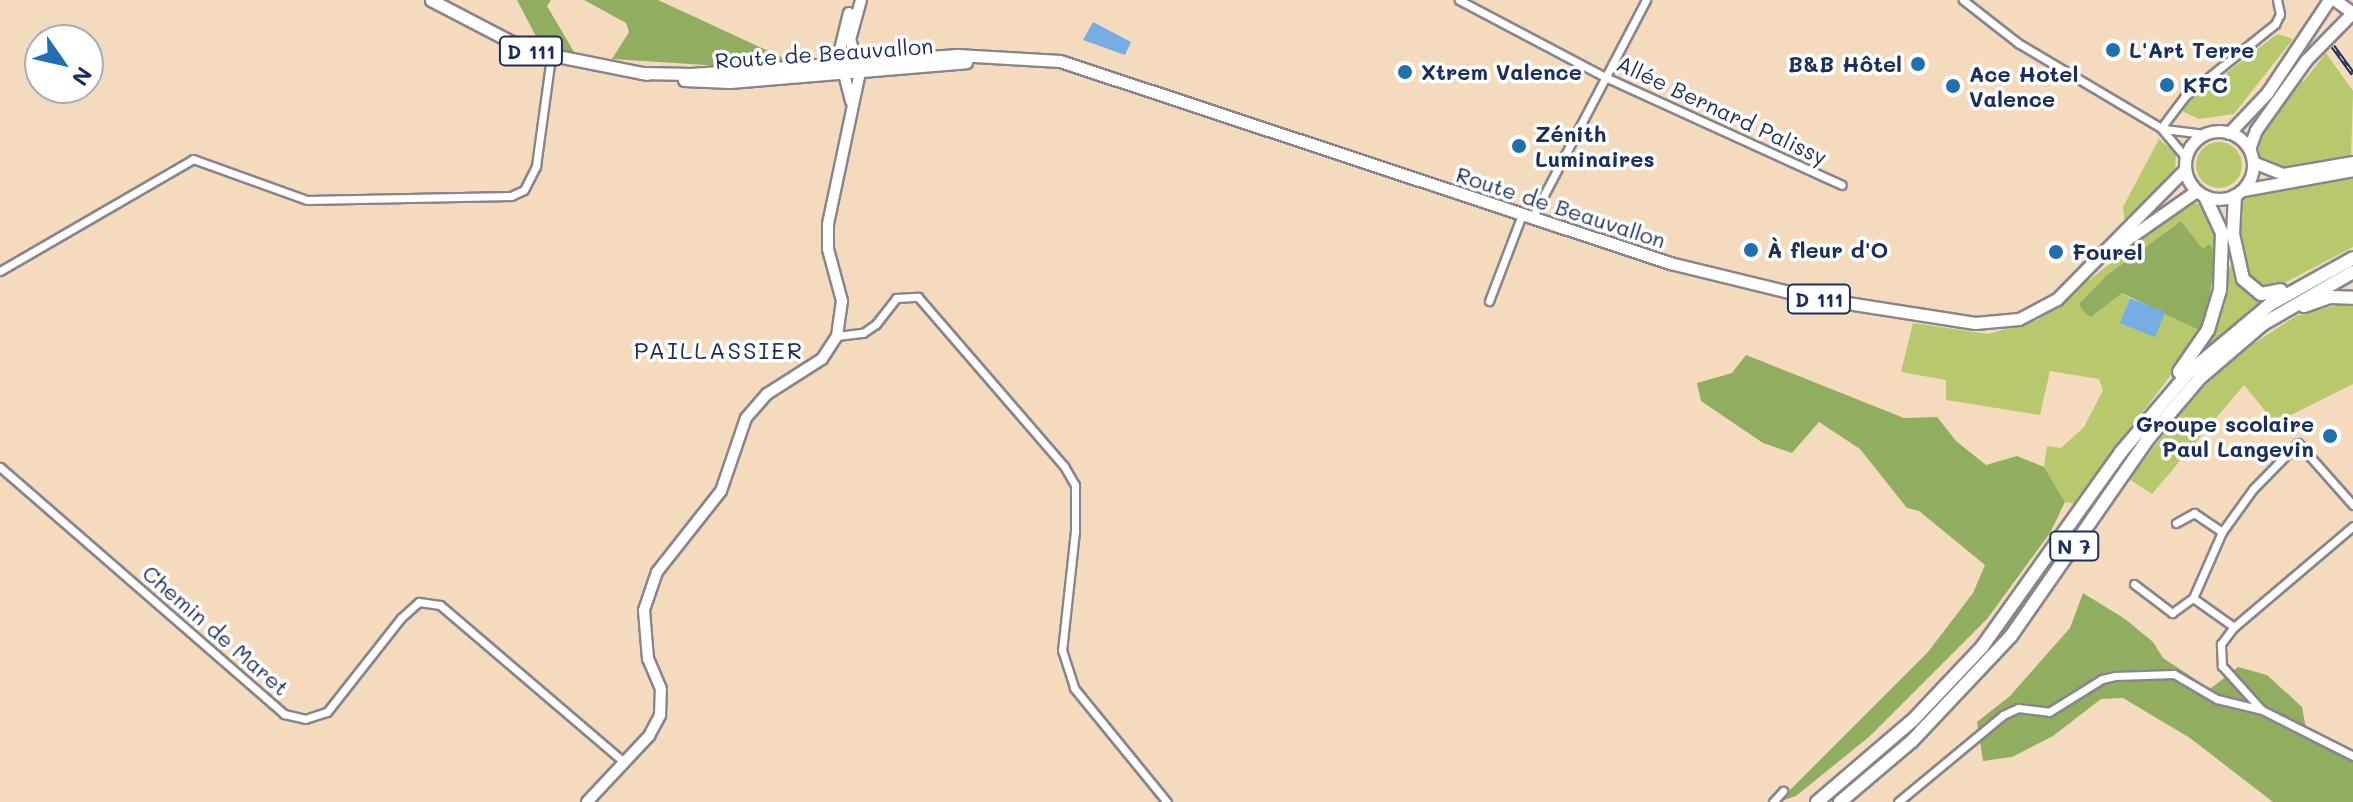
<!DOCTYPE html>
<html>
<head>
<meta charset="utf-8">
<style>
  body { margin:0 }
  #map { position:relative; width:2353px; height:802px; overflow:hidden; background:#f4dbbe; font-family:Mali,sans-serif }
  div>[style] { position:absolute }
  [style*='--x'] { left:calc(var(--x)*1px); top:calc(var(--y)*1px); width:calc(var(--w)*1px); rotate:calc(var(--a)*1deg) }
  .green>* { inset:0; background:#b7c96c }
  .round { border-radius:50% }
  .forest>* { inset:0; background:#91ad60 }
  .water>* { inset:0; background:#75ade4; transform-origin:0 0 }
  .roads { filter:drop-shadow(2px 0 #88858e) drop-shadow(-2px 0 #88858e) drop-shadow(0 2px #88858e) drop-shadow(0 -2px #88858e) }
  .street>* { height:7px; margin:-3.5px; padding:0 3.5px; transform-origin:3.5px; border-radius:3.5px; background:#fff }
  .secondary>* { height:10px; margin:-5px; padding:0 5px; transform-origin:5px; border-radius:5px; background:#fff }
  .primary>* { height:11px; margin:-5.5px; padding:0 5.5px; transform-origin:5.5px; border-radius:5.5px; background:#fff }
  .primary>.ring { margin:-5.5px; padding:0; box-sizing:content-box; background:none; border:11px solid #fff; border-radius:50% }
  .highway>* { height:12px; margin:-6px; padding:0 6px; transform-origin:6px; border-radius:6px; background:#fff }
  .rail>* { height:5px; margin-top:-2.5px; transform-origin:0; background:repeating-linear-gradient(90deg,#fff 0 6px,#1b2f5e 0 12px); box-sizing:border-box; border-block:2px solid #1b2f5e }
  .dots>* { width:22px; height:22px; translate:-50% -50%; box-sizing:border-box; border:4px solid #fff; border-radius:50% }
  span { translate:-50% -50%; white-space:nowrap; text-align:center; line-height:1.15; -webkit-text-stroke:7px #fff; paint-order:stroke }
  .shield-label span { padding:2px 6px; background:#fff; border:2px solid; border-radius:6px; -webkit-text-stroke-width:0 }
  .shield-label { font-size:20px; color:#1b2f5e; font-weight:700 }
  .poi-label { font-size:22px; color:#1b2f5e; font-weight:700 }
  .left { translate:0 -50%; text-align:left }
  .right { translate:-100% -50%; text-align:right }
  .street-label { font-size:22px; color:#1b2f5e }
  .neighbourhood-label { font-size:24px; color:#1b2f5e; letter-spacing:2px }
  .north { position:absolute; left:24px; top:24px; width:80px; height:80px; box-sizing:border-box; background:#fff; border:2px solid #a4acbf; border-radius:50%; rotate:124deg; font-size:22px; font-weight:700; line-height:32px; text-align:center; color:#1b2f5e }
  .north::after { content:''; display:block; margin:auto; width:28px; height:36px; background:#1f6fb2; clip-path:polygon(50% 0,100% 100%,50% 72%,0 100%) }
</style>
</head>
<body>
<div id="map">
  <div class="green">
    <i style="clip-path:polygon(2277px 34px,2293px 39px,2234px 114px,2199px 119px,2184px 112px,2181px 108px)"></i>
    <i style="clip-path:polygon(2326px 53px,2353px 91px,2351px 159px,2274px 168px,2259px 157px,2258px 135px,2293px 84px,2304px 81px)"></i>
    <i style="clip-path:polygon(2159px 139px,2176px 154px,2175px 176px,2125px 223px,2123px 207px)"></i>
    <i class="round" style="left:2196px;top:142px;width:46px;height:46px"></i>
    <i style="clip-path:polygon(2353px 172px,2353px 247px,2271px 290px,2247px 277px,2237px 226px,2244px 198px)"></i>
    <i style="clip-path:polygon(2190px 201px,2204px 206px,2218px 232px,2217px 255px,2203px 249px,2181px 221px,2107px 275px,2079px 304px,2091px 317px,2122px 293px,2130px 298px,2120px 323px,2153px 335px,2165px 312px,2203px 332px,2074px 504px,2065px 502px,2044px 467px,2047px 446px,2061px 448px,2084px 427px,2103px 390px,2099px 379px,2050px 371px,2040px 415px,1946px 400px,1946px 380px,1901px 372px,1913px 323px,1988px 334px,2038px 320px)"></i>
    <i style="clip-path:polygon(2233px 266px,2243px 288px,2263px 302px,2208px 347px,2226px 267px)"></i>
    <i style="clip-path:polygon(2341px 304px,2353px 306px,2353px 384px,2275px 423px,2244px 385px,2152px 494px,2129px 479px,2190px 401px,2238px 354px,2296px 316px)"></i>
  </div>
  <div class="forest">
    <i style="clip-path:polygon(517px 0,551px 0,547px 6px,574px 52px,541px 46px)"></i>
    <i style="clip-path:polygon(584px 0,658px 0,790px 61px,721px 66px,612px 59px,629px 32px,626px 23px)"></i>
    <i style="clip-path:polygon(2181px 221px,2203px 249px,2209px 244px,2217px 255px,2203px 332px,2122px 293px,2091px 317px,2085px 313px,2079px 304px,2107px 275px)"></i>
    <i style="clip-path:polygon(1746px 355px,1904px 418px,1937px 417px,1956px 441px,1986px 465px,2017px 456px,2044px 467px,2065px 502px,2050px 533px,1987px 619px,1870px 736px,1796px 796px,1778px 802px,1928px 652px,1973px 593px,1985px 565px,1919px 511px,1907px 508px,1860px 449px,1819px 422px,1792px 453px,1763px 443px,1701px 401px,1697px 383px,1732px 373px)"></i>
    <i style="clip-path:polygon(2083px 593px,2125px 619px,2153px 642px,2163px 658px,2210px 689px,2238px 667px,2267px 675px,2302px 707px,2306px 728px,2316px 743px,2353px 759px,2353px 802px,2273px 802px,2190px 738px,2123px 698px,2101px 699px,2053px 736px,2012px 757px,1983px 761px,1977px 722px,2010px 696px,2070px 628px)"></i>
  </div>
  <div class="water">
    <i style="clip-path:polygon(1093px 22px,1131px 42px,1125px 55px,1083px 40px)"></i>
    <i style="left:2130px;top:298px;width:38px;height:27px;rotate:22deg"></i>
  </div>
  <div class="roads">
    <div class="street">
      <i style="--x:1459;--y:0;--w:165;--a:27.8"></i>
      <i style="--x:1605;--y:77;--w:260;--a:24.5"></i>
      <i style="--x:1963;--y:0;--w:70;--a:38"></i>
      <i style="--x:2018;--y:43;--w:166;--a:30.7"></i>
      <i style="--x:2161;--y:128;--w:39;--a:50"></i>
      <i style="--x:2161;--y:128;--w:39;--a:-53"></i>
      <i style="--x:2184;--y:97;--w:117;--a:-38.7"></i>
      <i style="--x:2275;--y:24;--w:11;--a:-63"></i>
      <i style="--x:2280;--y:14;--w:14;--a:-102"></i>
      <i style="--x:2164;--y:129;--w:41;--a:7"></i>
      <i style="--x:1532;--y:218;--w:246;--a:-62.4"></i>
      <i style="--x:0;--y:271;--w:223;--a:-30.1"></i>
      <i style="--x:193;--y:159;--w:121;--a:19.8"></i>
      <i style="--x:307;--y:200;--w:204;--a:-1.1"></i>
      <i style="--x:511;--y:196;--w:14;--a:-25"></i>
      <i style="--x:524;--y:190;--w:27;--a:-63"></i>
      <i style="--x:536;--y:166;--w:111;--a:-82.2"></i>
      <i style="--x:1489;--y:301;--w:90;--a:-69.1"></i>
      <i style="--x:837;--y:336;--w:26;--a:-7"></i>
      <i style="--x:863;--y:333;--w:16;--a:-35"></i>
      <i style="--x:876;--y:324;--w:33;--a:-52"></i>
      <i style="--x:896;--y:298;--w:22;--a:-3"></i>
      <i style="--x:918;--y:297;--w:223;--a:49.2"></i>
      <i style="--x:1064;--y:466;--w:22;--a:60"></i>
      <i style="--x:1075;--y:485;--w:46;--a:90"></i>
      <i style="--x:1075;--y:531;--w:120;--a:96.2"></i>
      <i style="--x:1062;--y:650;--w:40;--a:72"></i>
      <i style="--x:1074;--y:688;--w:147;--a:50.8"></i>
      <i style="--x:0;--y:467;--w:376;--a:41"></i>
      <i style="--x:284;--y:714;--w:22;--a:13"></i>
      <i style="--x:305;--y:719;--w:23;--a:-18"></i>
      <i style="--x:327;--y:712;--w:120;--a:-51.8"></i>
      <i style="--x:401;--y:618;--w:24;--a:-42"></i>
      <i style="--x:419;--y:602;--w:21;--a:8"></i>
      <i style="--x:440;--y:605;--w:242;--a:40.5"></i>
      <i style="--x:2176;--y:523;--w:21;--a:-29"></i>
      <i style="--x:2194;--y:513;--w:34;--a:34"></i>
      <i style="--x:2134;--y:584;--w:48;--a:37.3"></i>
      <i style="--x:2172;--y:613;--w:26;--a:-36"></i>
      <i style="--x:2234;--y:627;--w:50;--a:-144.7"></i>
      <i style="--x:2193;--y:598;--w:72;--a:-66.3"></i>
      <i style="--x:2222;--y:532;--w:53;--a:-54.2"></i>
      <i style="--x:2253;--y:489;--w:64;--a:-45.6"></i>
      <i style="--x:2298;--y:443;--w:83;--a:48.4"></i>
      <i style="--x:2260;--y:708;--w:57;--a:-132.1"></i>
      <i style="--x:2222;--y:666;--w:22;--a:-93"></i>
      <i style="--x:2221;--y:644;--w:21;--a:-53"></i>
      <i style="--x:2234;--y:627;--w:156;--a:-40.3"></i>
      <i style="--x:1773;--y:802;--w:15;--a:-48"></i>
      <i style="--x:1898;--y:802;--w:136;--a:-39.6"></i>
      <i style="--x:2003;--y:715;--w:17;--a:-25"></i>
      <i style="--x:2018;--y:708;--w:31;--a:7"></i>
      <i style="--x:2049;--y:712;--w:62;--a:-31.9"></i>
      <i style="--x:2102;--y:679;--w:13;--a:-13"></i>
      <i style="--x:2115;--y:676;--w:59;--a:-1.9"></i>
      <i style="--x:2174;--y:674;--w:50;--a:30.2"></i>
      <i style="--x:2217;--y:699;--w:46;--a:13.7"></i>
      <i style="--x:2262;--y:710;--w:102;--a:26.8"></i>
    </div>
    <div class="secondary">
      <i style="--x:849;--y:13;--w:42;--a:103.7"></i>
      <i style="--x:839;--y:54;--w:49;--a:75.7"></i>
      <i style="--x:587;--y:802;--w:91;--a:-46.8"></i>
      <i style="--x:649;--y:736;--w:24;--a:-62"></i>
      <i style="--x:660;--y:715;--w:26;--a:-88"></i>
      <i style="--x:661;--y:689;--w:33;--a:-113"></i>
      <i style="--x:648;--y:659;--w:49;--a:-94.7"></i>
      <i style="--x:644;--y:610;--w:40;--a:-71.1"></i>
      <i style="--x:657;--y:572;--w:103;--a:-51.7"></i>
      <i style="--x:721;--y:491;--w:77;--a:-71.1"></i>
      <i style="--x:746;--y:418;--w:32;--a:-49"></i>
      <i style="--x:767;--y:394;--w:65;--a:-32.5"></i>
      <i style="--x:822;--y:359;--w:27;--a:-57"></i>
      <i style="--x:837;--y:336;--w:35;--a:-82"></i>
      <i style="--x:842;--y:301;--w:54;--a:-105.1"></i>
      <i style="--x:828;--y:249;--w:25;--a:-90"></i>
      <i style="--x:828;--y:224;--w:155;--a:-78.1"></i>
      <i style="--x:860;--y:72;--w:34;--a:-107"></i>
      <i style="--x:850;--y:40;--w:41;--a:-74.6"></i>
    </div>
    <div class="primary">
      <i style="--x:431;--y:0;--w:108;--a:27.5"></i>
      <i style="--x:527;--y:50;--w:122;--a:11.3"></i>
      <i style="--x:2335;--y:0;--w:22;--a:36"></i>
      <i style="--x:641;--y:73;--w:50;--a:1.1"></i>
      <i style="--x:691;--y:74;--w:267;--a:-4.1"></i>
      <i style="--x:957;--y:55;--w:103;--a:3.3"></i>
      <i style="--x:1060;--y:61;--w:643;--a:18.32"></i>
      <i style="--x:1670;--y:263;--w:143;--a:13.7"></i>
      <i style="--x:1809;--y:297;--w:168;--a:8.9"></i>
      <i style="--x:1975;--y:323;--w:44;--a:-5.2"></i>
      <i style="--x:2019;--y:319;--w:43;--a:-27.8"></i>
      <i style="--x:2057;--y:299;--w:182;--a:-45.4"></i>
      <i style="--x:684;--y:80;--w:46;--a:2.5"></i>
      <i style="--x:730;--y:82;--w:237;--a:-4.8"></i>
      <i class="ring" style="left:2185px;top:131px;width:57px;height:57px"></i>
      <i style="--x:2229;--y:133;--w:55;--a:-46.5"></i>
      <i style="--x:2267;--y:93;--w:112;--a:-56.3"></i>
      <i style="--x:2249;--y:149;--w:20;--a:-70"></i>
      <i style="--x:2256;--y:130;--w:86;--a:-54.5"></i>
      <i style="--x:2306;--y:60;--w:66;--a:-45.6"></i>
      <i style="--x:2253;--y:162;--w:32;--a:22"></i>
      <i style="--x:2283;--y:174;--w:71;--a:-9.7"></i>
      <i style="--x:2243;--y:190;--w:112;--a:-10.3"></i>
      <i style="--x:2109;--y:252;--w:106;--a:-35"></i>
    </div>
    <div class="highway">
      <i style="--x:2235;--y:196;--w:38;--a:93"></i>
      <i style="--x:2233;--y:234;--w:46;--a:77.5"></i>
      <i style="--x:2243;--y:279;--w:23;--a:40"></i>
      <i style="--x:2261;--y:294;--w:20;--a:-11"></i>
      <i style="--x:2304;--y:306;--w:28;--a:-19"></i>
      <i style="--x:2330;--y:297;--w:23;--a:2"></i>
      <i style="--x:2179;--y:372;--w:51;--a:-55.4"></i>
      <i style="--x:2208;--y:330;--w:42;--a:-73.3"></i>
      <i style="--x:2220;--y:290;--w:57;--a:-88"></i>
      <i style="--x:2222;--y:233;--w:40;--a:-115"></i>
      <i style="--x:1817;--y:802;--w:126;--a:-40.5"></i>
      <i style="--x:1913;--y:720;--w:100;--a:-46.6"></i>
      <i style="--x:1982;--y:647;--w:239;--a:-54.5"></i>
      <i style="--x:2121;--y:452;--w:105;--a:-49.6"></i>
      <i style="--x:2189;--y:372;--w:104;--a:-39.9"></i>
      <i style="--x:2269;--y:305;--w:96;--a:-29.2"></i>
      <i style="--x:1840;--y:802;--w:94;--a:-40.3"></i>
      <i style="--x:1912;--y:741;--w:144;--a:-46.7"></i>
      <i style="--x:2011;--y:636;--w:239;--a:-55.2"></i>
      <i style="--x:2147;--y:440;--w:82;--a:-49.5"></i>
      <i style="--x:2200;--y:378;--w:83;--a:-40.6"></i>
      <i style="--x:2263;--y:324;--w:104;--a:-30"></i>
    </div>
  </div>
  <div class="rail">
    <i style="--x:2333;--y:46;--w:34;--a:54"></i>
  </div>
  <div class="dots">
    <i style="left:2113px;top:50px;background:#1f6fb2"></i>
    <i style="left:1918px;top:64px;background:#1f6fb2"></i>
    <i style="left:1405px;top:72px;background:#1f6fb2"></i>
    <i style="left:2167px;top:85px;background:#1f6fb2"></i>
    <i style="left:1953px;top:86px;background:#1f6fb2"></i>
    <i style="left:1519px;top:146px;background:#1f6fb2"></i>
    <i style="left:1751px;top:250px;background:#1f6fb2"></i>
    <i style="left:2056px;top:252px;background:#1f6fb2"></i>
    <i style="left:2330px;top:436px;background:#1f6fb2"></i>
  </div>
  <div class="shield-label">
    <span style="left:531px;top:51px">D 111</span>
    <span style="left:1819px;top:299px">D 111</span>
    <span style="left:2074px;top:546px">N 7</span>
  </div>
  <div class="poi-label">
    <span class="left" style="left:2129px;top:50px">L'Art Terre</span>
    <span class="right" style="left:1902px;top:64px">B&amp;B Hôtel</span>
    <span class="left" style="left:1421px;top:72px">Xtrem Valence</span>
    <span class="left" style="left:1969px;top:86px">Ace Hotel<br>Valence</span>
    <span class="left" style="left:2183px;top:85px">KFC</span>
    <span class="left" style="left:1535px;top:146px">Zénith<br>Luminaires</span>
    <span class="left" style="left:1767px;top:250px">À fleur d'O</span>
    <span class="left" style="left:2072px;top:252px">Fourel</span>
    <span class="right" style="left:2314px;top:436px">Groupe scolaire<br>Paul Langevin</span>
  </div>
  <div class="street-label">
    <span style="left:824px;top:53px;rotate:-4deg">Route de Beauvallon</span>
    <span style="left:1722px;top:110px;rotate:25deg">Allée Bernard Palissy</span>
    <span style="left:1561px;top:207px;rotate:18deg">Route de Beauvallon</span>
    <span style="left:216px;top:630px;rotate:41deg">Chemin de Maret</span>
  </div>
  <div class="neighbourhood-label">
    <span style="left:719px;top:350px">PAILLASSIER</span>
  </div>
  <div class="north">N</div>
</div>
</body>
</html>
